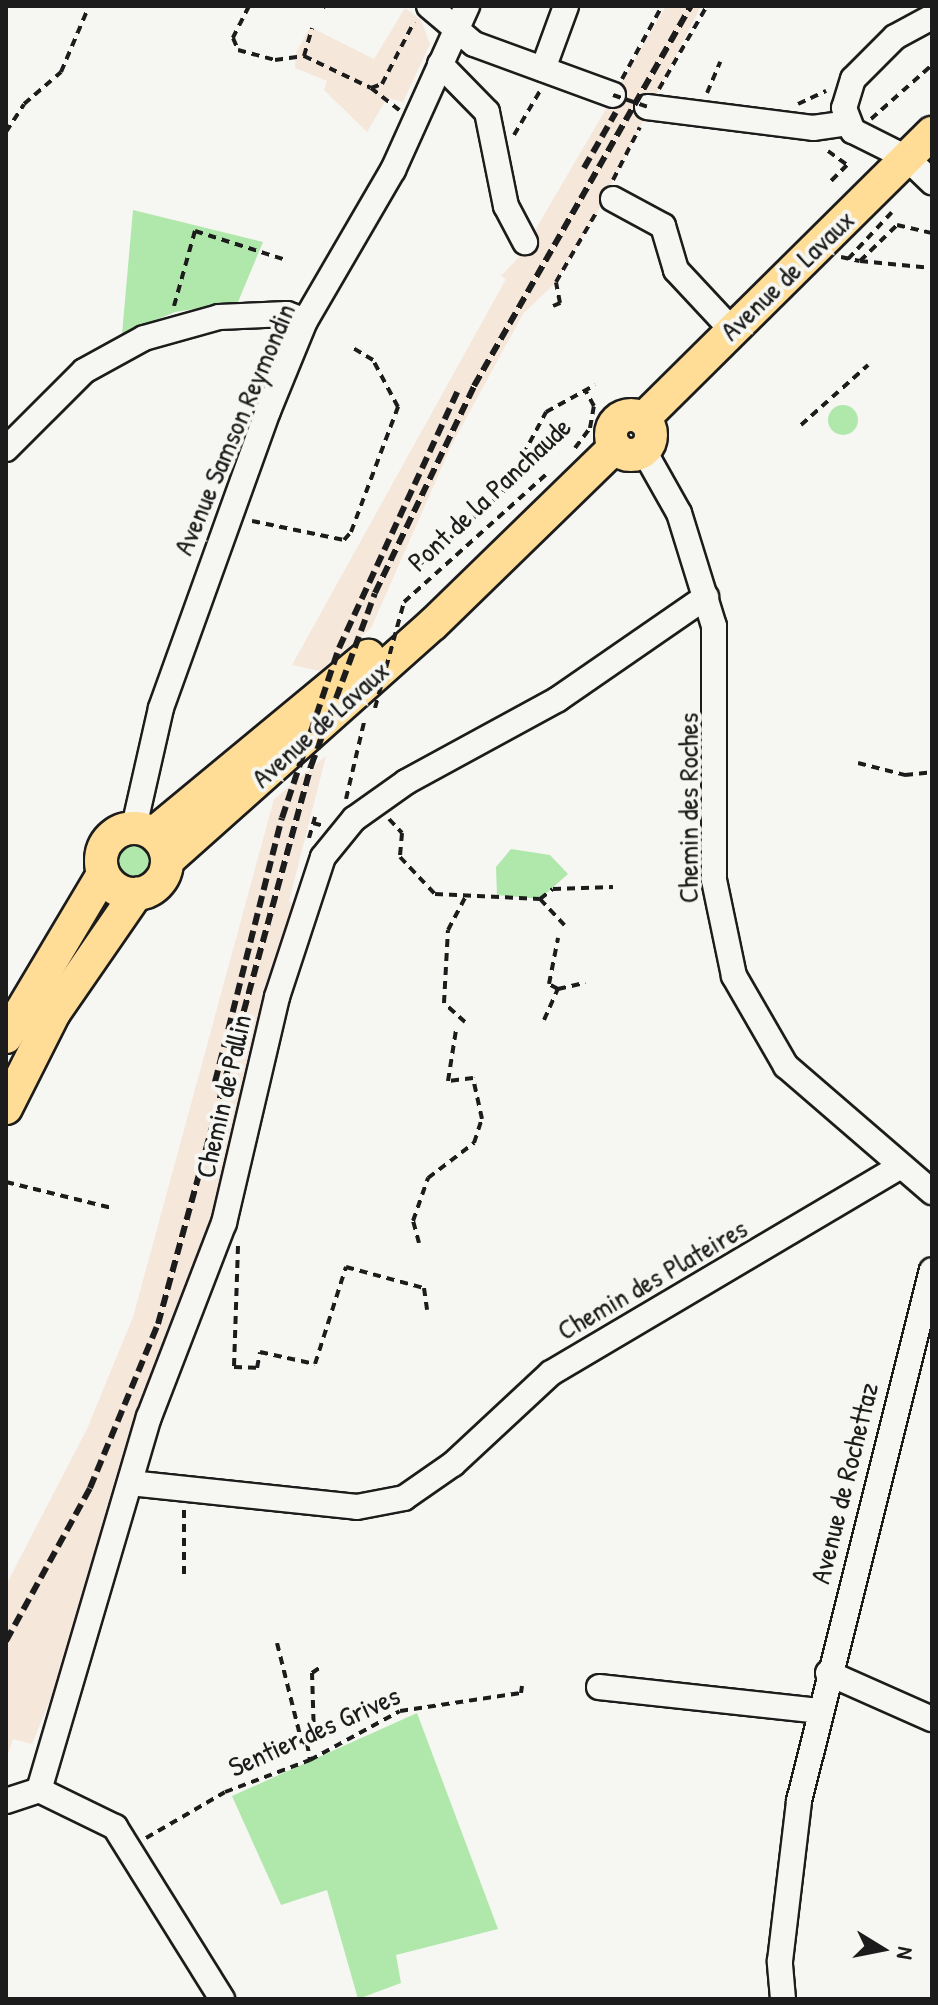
<!DOCTYPE html>
<html>
<head>
<meta charset="utf-8">
<style>
  body { margin:0 }
  #map { position:relative; width:938px; height:2005px; overflow:hidden; background:#f6f6f2; font-family:"Patrick Hand",sans-serif }
  div>[style] { position:absolute }
  [style*='--x'] { left:calc(var(--x)*1px); top:calc(var(--y)*1px); width:calc(var(--w)*1px); rotate:calc(var(--a)*1deg) }
  .built>* { inset:0; background:#f6e7db }
  .green>* { inset:0; background:#b0e8ac }
  .round { border-radius:50% }
  .path>* { height:4px; margin-top:-2px; transform-origin:0; background:repeating-linear-gradient(90deg,#1c1c1c 0 8px,transparent 0 14px) }
  .roads { filter:drop-shadow(2px 0 #1c1c1c) drop-shadow(-2px 0 #1c1c1c) drop-shadow(0 2px #1c1c1c) drop-shadow(0 -2px #1c1c1c) }
  .minor>* { height:24px; margin:-12px; padding:0 12px; transform-origin:12px; border-radius:12px; background:#f6f6f2 }
  .major>* { height:32px; margin:-16px; padding:0 16px; transform-origin:16px; border-radius:16px; background:#ffdd96 }
  .major>.ring { margin:-16px; padding:0; box-sizing:content-box; background:none; border:32px solid #ffdd96; border-radius:50% }
  .rail>* { height:6px; margin-top:-3px; transform-origin:0; background:repeating-linear-gradient(90deg,#1c1c1c 0 12px,transparent 0 18px) }
  .path-bridge>* { height:4px; margin-top:-2px; transform-origin:0; background:repeating-linear-gradient(90deg,#1c1c1c 0 8px,transparent 0 14px) }
  span { translate:-50% -50%; white-space:nowrap; text-align:center; line-height:1.15; -webkit-text-stroke:8px #f6f6f2; paint-order:stroke }
  .street-label { font-size:28px; color:#1c1c1c }
  .frame { position:absolute; inset:0; border:8px solid #1c1c1c; pointer-events:none }
  .north { position:absolute; left:842px; top:1909px; width:80px; height:80px; -webkit-text-stroke:6px #f6f6f2; paint-order:stroke; rotate:100deg; font-size:22px; font-weight:700; line-height:32px; text-align:center; color:#1c1c1c }
  .north::after { content:''; display:block; margin:auto; width:28px; height:36px; background:#1c1c1c; clip-path:polygon(50% 0,100% 100%,50% 72%,0 100%) }
</style>
</head>
<body>
<div id="map">
  <div class="built">
    <i style="clip-path:polygon(666px 6px,701px 6px,598px 211px,556px 282px,523px 314px,452px 444px,371px 628px,320px 671px,292px 665px,506px 279px,501px 276px,520px 256px)"></i>
    <i style="clip-path:polygon(405px 8px,421px 20px,430px 44px,403px 102px,387px 98px,367px 132px,324px 90px,327px 81px,295px 68px,296px 53px,310px 27px,374px 59px)"></i>
    <i style="clip-path:polygon(326px 756px,289px 901px,300px 908px,233px 1174px,79px 1629px,32px 1744px,13px 1739px,6px 1760px,6px 1585px,87px 1429px,133px 1317px,274px 799px)"></i>
  </div>
  <div class="green">
    <i style="clip-path:polygon(133px 210px,263px 242px,238px 302px,175px 312px,122px 334px)"></i>
    <i class="round" style="left:828px;top:405px;width:30px;height:30px"></i>
    <i class="round" style="left:119px;top:845px;width:32px;height:32px"></i>
    <i style="clip-path:polygon(511px 849px,550px 855px,568px 874px,540px 899px,497px 895px,496px 867px)"></i>
    <i style="clip-path:polygon(417px 1713px,498px 1929px,396px 1955px,401px 1983px,358px 1999px,327px 1890px,281px 1905px,232px 1796px)"></i>
  </div>
  <div class="path">
    <i style="--x:249;--y:6;--w:36;--a:117"></i>
    <i style="--x:233;--y:38;--w:13;--a:67"></i>
    <i style="--x:238;--y:50;--w:38;--a:15"></i>
    <i style="--x:275;--y:60;--w:29;--a:-8"></i>
    <i style="--x:304;--y:56;--w:74;--a:25.5"></i>
    <i style="--x:371;--y:88;--w:12;--a:-20"></i>
    <i style="--x:382;--y:84;--w:70;--a:-62.7"></i>
    <i style="--x:707;--y:6;--w:19;--a:0"></i>
    <i style="--x:323;--y:8;--w:2;--a:-63"></i>
    <i style="--x:304;--y:56;--w:29;--a:-74"></i>
    <i style="--x:622;--y:79;--w:83;--a:-61.3"></i>
    <i style="--x:371;--y:88;--w:36;--a:38"></i>
    <i style="--x:659;--y:89;--w:96;--a:-60"></i>
    <i style="--x:707;--y:93;--w:34;--a:-67"></i>
    <i style="--x:798;--y:104;--w:31;--a:-25"></i>
    <i style="--x:871;--y:119;--w:81;--a:-41.5"></i>
    <i style="--x:6;--y:132;--w:33;--a:-57"></i>
    <i style="--x:24;--y:104;--w:49;--a:-40.9"></i>
    <i style="--x:61;--y:72;--w:72;--a:-67"></i>
    <i style="--x:514;--y:135;--w:51;--a:-59.4"></i>
    <i style="--x:828;--y:151;--w:24;--a:36"></i>
    <i style="--x:847;--y:165;--w:23;--a:135"></i>
    <i style="--x:613;--y:180;--w:59;--a:-63"></i>
    <i style="--x:841;--y:257;--w:19;--a:12"></i>
    <i style="--x:860;--y:261;--w:52;--a:-44.2"></i>
    <i style="--x:897;--y:225;--w:36;--a:13"></i>
    <i style="--x:848;--y:259;--w:64;--a:-46.9"></i>
    <i style="--x:860;--y:261;--w:72;--a:5.6"></i>
    <i style="--x:174;--y:306;--w:78;--a:-74.4"></i>
    <i style="--x:195;--y:231;--w:96;--a:17.7"></i>
    <i style="--x:553;--y:306;--w:8;--a:-23"></i>
    <i style="--x:560;--y:303;--w:21;--a:-101"></i>
    <i style="--x:556;--y:282;--w:80;--a:-59.9"></i>
    <i style="--x:801;--y:425;--w:90;--a:-41.8"></i>
    <i style="--x:575;--y:448;--w:25;--a:-53"></i>
    <i style="--x:590;--y:428;--w:22;--a:-80"></i>
    <i style="--x:594;--y:406;--w:18;--a:-119"></i>
    <i style="--x:252;--y:521;--w:94;--a:11.7"></i>
    <i style="--x:344;--y:540;--w:11;--a:-49"></i>
    <i style="--x:351;--y:532;--w:134;--a:-69.4"></i>
    <i style="--x:398;--y:407;--w:53;--a:-118"></i>
    <i style="--x:373;--y:360;--w:23;--a:-149"></i>
    <i style="--x:419;--y:565;--w:111;--a:-41"></i>
    <i style="--x:503;--y:492;--w:91;--a:-61.7"></i>
    <i style="--x:546;--y:412;--w:56;--a:-28.9"></i>
    <i style="--x:404;--y:602;--w:193;--a:-41.9"></i>
    <i style="--x:858;--y:763;--w:49;--a:14.3"></i>
    <i style="--x:905;--y:775;--w:27;--a:-6"></i>
    <i style="--x:346;--y:799;--w:79;--a:-76.8"></i>
    <i style="--x:389;--y:819;--w:19;--a:47"></i>
    <i style="--x:402;--y:833;--w:24;--a:95"></i>
    <i style="--x:400;--y:857;--w:51;--a:46.6"></i>
    <i style="--x:435;--y:894;--w:105;--a:2.7"></i>
    <i style="--x:540;--y:899;--w:16;--a:-38"></i>
    <i style="--x:553;--y:889;--w:60;--a:-1.9"></i>
    <i style="--x:313;--y:823;--w:11;--a:15"></i>
    <i style="--x:309;--y:838;--w:22;--a:-74"></i>
    <i style="--x:540;--y:899;--w:41;--a:47"></i>
    <i style="--x:558;--y:989;--w:28;--a:-13"></i>
    <i style="--x:544;--y:1020;--w:34;--a:-66"></i>
    <i style="--x:558;--y:989;--w:10;--a:-151"></i>
    <i style="--x:549;--y:984;--w:47;--a:-78.9"></i>
    <i style="--x:465;--y:1022;--w:28;--a:-138"></i>
    <i style="--x:444;--y:1003;--w:73;--a:-86.9"></i>
    <i style="--x:448;--y:930;--w:41;--a:-62.2"></i>
    <i style="--x:6;--y:1182;--w:109;--a:13.8"></i>
    <i style="--x:419;--y:1243;--w:23;--a:-105"></i>
    <i style="--x:413;--y:1221;--w:46;--a:-70.8"></i>
    <i style="--x:428;--y:1178;--w:58;--a:-37.3"></i>
    <i style="--x:474;--y:1143;--w:25;--a:-72"></i>
    <i style="--x:482;--y:1119;--w:42;--a:-102.4"></i>
    <i style="--x:473;--y:1078;--w:25;--a:173"></i>
    <i style="--x:448;--y:1081;--w:52;--a:-81.1"></i>
    <i style="--x:238;--y:1246;--w:121;--a:91.9"></i>
    <i style="--x:234;--y:1367;--w:23;--a:2"></i>
    <i style="--x:257;--y:1368;--w:16;--a:-79"></i>
    <i style="--x:260;--y:1352;--w:56;--a:12.3"></i>
    <i style="--x:315;--y:1364;--w:102;--a:-72.3"></i>
    <i style="--x:346;--y:1267;--w:81;--a:15.1"></i>
    <i style="--x:424;--y:1288;--w:22;--a:82"></i>
    <i style="--x:184;--y:1574;--w:66;--a:-90"></i>
    <i style="--x:277;--y:1643;--w:103;--a:76"></i>
    <i style="--x:302;--y:1743;--w:14;--a:-30"></i>
    <i style="--x:314;--y:1736;--w:63;--a:-91.8"></i>
    <i style="--x:312;--y:1673;--w:12;--a:-35"></i>
    <i style="--x:307;--y:1743;--w:17;--a:80"></i>
    <i style="--x:146;--y:1838;--w:91;--a:-30.2"></i>
    <i style="--x:225;--y:1792;--w:91;--a:-20.6"></i>
    <i style="--x:310;--y:1760;--w:102;--a:-28.6"></i>
    <i style="--x:400;--y:1711;--w:122;--a:-8.5"></i>
    <i style="--x:521;--y:1693;--w:7;--a:-82"></i>
  </div>
  <div class="roads">
    <div class="minor">
      <i style="--x:429;--y:6;--w:59;--a:40.2"></i>
      <i style="--x:474;--y:44;--w:148;--a:20.1"></i>
      <i style="--x:932;--y:17;--w:42;--a:151.6"></i>
      <i style="--x:895;--y:37;--w:59;--a:135"></i>
      <i style="--x:853;--y:79;--w:30;--a:107"></i>
      <i style="--x:844;--y:108;--w:25;--a:69"></i>
      <i style="--x:853;--y:131;--w:60;--a:26.6"></i>
      <i style="--x:907;--y:158;--w:35;--a:44"></i>
      <i style="--x:440;--y:64;--w:67;--a:45.6"></i>
      <i style="--x:487;--y:112;--w:96;--a:78.6"></i>
      <i style="--x:506;--y:206;--w:41;--a:62.2"></i>
      <i style="--x:543;--y:69;--w:67;--a:-69.9"></i>
      <i style="--x:647;--y:107;--w:167;--a:7.2"></i>
      <i style="--x:813;--y:128;--w:35;--a:-8"></i>
      <i style="--x:613;--y:199;--w:57;--a:28.4"></i>
      <i style="--x:663;--y:226;--w:46;--a:73.5"></i>
      <i style="--x:676;--y:270;--w:81;--a:47"></i>
      <i style="--x:6;--y:449;--w:110;--a:-45"></i>
      <i style="--x:84;--y:371;--w:68;--a:-28.8"></i>
      <i style="--x:144;--y:338;--w:78;--a:-15.6"></i>
      <i style="--x:219;--y:317;--w:68;--a:-2.5"></i>
      <i style="--x:287;--y:314;--w:19;--a:21"></i>
      <i style="--x:644;--y:451;--w:71;--a:60.6"></i>
      <i style="--x:679;--y:513;--w:118;--a:72.8"></i>
      <i style="--x:714;--y:626;--w:254;--a:90"></i>
      <i style="--x:714;--y:880;--w:98;--a:78.2"></i>
      <i style="--x:734;--y:976;--w:104;--a:60"></i>
      <i style="--x:786;--y:1066;--w:193;--a:40.8"></i>
      <i style="--x:134;--y:827;--w:122;--a:-77.2"></i>
      <i style="--x:161;--y:708;--w:316;--a:-70.2"></i>
      <i style="--x:268;--y:411;--w:97;--a:-67.7"></i>
      <i style="--x:305;--y:321;--w:175;--a:-59.8"></i>
      <i style="--x:393;--y:170;--w:180;--a:-65.7"></i>
      <i style="--x:130;--y:1483;--w:228;--a:6"></i>
      <i style="--x:357;--y:1507;--w:48;--a:-10.8"></i>
      <i style="--x:404;--y:1498;--w:60;--a:-34.8"></i>
      <i style="--x:453;--y:1464;--w:134;--a:-42.9"></i>
      <i style="--x:551;--y:1373;--w:404;--a:-30.6"></i>
      <i style="--x:828;--y:1673;--w:114;--a:23.9"></i>
      <i style="--x:599;--y:1687;--w:221;--a:6.2"></i>
      <i style="--x:39;--y:1790;--w:389;--a:-73.6"></i>
      <i style="--x:149;--y:1417;--w:208;--a:-68.9"></i>
      <i style="--x:224;--y:1223;--w:232;--a:-76.8"></i>
      <i style="--x:277;--y:997;--w:147;--a:-71.8"></i>
      <i style="--x:323;--y:857;--w:49;--a:-50.8"></i>
      <i style="--x:354;--y:819;--w:64;--a:-35.4"></i>
      <i style="--x:406;--y:782;--w:173;--a:-28.6"></i>
      <i style="--x:558;--y:699;--w:180;--a:-34.6"></i>
      <i style="--x:6;--y:1801;--w:35;--a:-18"></i>
      <i style="--x:39;--y:1790;--w:85;--a:26"></i>
      <i style="--x:115;--y:1827;--w:203;--a:58.1"></i>
      <i style="--x:783;--y:1999;--w:38;--a:-95"></i>
      <i style="--x:780;--y:1961;--w:161;--a:-83.2"></i>
      <i style="--x:799;--y:1801;--w:547;--a:-75.94"></i>
    </div>
    <div class="major">
      <i class="ring" style="left:611px;top:415px;width:8px;height:8px"></i>
      <i style="--x:643;--y:419;--w:407;--a:-44.7"></i>
      <i class="ring" style="left:101px;top:828px;width:34px;height:34px"></i>
      <i style="--x:154;--y:833;--w:278;--a:-39.6"></i>
      <i style="--x:168;--y:860;--w:355;--a:-41.7"></i>
      <i style="--x:433;--y:624;--w:254;--a:-44.2"></i>
      <i style="--x:6;--y:1037;--w:190;--a:-59.2"></i>
      <i style="--x:6;--y:1108;--w:106;--a:-63.2"></i>
      <i style="--x:54;--y:1013;--w:145;--a:-55.4"></i>
    </div>
  </div>
  <div class="rail">
    <i style="--x:584;--y:168;--w:64;--a:-60.3"></i>
    <i style="--x:215;--y:1082;--w:272;--a:-75.8"></i>
    <i style="--x:282;--y:818;--w:179;--a:-71.5"></i>
    <i style="--x:339;--y:648;--w:283;--a:-65.2"></i>
    <i style="--x:6;--y:1641;--w:175;--a:-61.2"></i>
    <i style="--x:90;--y:1488;--w:178;--a:-67.5"></i>
    <i style="--x:158;--y:1324;--w:579;--a:-74.67"></i>
    <i style="--x:311;--y:766;--w:184;--a:-69.7"></i>
    <i style="--x:375;--y:593;--w:229;--a:-64.4"></i>
    <i style="--x:474;--y:386;--w:438;--a:-60.3"></i>
  </div>
  <div class="path-bridge">
    <i style="--x:613;--y:95;--w:36;--a:19"></i>
    <i style="--x:375;--y:708;--w:110;--a:-74.7"></i>
  </div>
  <div class="street-label">
    <span style="left:787px;top:275px;rotate:-44deg">Avenue de Lavaux</span>
    <span style="left:234px;top:429px;rotate:-67deg">Avenue Samson Reymondin</span>
    <span style="left:489px;top:494px;rotate:-43deg">Pont de la Panchaude</span>
    <span style="left:320px;top:724px;rotate:-42deg">Avenue de Lavaux</span>
    <span style="left:688px;top:808px;rotate:-90deg">Chemin des Roches</span>
    <span style="left:223px;top:1096px;rotate:-77deg">Chemin de Pallin</span>
    <span style="left:652px;top:1279px;rotate:-30deg">Chemin des Plateires</span>
    <span style="left:844px;top:1483px;rotate:-76deg">Avenue de Rochettaz</span>
    <span style="left:314px;top:1731px;rotate:-24deg">Sentier des Grives</span>
  </div>
  <div class="frame"></div>
  <div class="north">N</div>
</div>
</body>
</html>
